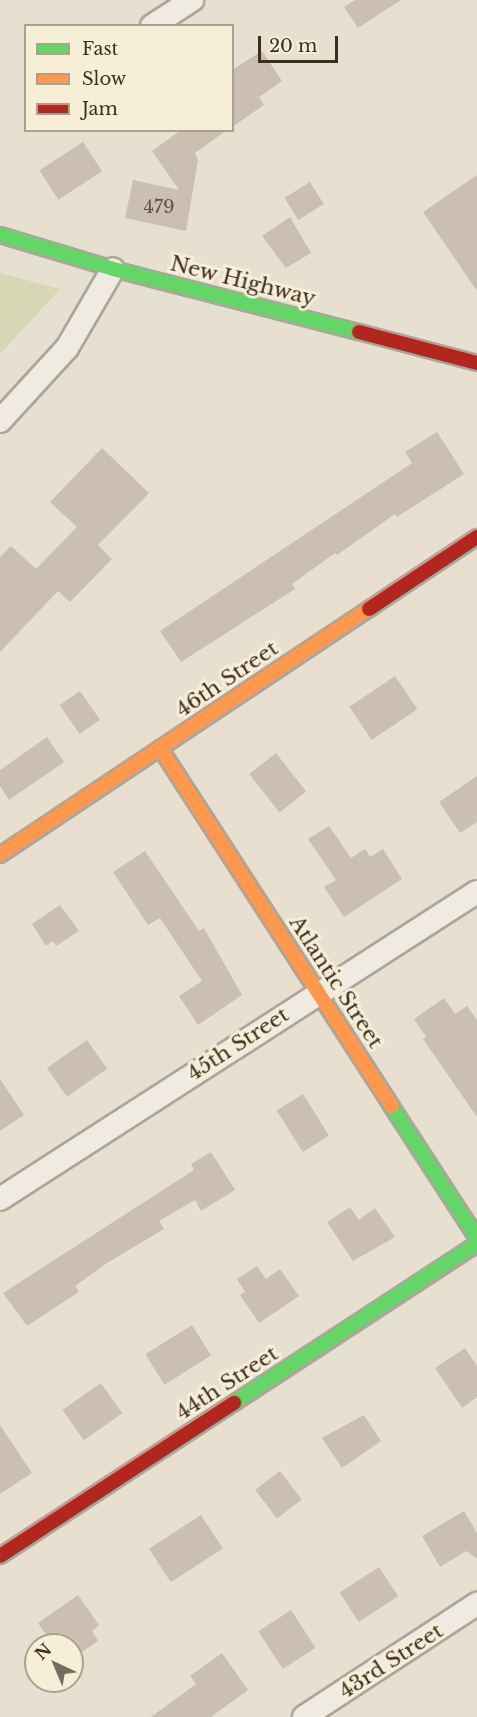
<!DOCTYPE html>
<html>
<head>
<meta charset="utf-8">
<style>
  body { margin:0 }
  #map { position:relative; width:477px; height:1717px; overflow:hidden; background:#e7e0d1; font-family:"Libre Baskerville",serif }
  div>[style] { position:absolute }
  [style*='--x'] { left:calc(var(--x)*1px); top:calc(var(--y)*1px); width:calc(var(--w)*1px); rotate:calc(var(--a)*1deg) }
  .green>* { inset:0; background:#d6d7b3 }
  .building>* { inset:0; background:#cbbfb2; transform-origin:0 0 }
  .roads { filter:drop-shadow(2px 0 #ada599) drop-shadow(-2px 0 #ada599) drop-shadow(0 2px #ada599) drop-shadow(0 -2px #ada599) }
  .street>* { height:22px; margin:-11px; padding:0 11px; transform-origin:11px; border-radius:11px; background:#efebe3 }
  .fast>* { height:14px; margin:-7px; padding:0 7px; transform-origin:7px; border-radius:7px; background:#63d668 }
  .slow>* { height:14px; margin:-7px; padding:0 7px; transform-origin:7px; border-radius:7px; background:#ff974d }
  .jam>* { height:14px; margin:-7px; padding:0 7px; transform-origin:7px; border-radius:7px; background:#b3261e }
  span { translate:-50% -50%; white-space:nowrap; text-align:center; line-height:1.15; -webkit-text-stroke:6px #f7eed8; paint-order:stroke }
  .number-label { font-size:18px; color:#605244 }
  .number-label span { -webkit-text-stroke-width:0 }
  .street-label { font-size:21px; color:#3d2e20 }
  .legend { position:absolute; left:24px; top:24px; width:210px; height:108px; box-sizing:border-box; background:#f7eed8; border:2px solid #ada18e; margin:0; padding:8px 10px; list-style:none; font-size:18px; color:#3d2e20 }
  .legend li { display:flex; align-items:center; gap:12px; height:30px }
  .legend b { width:30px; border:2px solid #ada18e }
  .north { position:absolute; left:24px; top:1633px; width:60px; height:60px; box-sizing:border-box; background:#f7eed8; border:2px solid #ada18e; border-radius:50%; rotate:316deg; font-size:16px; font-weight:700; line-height:24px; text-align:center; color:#3d2e20 }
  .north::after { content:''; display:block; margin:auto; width:21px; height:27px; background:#786c5e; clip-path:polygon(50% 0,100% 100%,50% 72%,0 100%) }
  .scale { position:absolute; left:258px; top:36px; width:80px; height:27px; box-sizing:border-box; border:3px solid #3d2e20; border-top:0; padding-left:8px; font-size:18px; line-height:21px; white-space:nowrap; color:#3d2e20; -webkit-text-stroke:4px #f7eed8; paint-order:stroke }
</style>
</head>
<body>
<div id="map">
  <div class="green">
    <i style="clip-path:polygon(0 273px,60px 289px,0 354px)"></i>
  </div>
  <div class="building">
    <i style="clip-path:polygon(355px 0,401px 0,358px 28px,344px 7px)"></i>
    <i style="clip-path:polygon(262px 51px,282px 81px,259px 97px,264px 105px,232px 127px,232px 70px)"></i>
    <i style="clip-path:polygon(181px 130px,227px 130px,195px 153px,198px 160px,186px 231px,125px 218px,133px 180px,179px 190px,152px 151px)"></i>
    <i style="left:83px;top:142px;width:35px;height:52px;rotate:57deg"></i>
    <i style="clip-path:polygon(477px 175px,477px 291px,423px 212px)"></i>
    <i style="left:310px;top:182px;width:26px;height:30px;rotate:58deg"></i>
    <i style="clip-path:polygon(290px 217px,311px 253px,286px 268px,262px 236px)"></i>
    <i style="clip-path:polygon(437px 432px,464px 474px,397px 517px,395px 514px,337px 555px,335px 553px,292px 584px,295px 589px,181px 662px,160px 631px,412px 463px,405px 452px)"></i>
    <i style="clip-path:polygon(102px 448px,149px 493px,98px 545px,112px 559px,70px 602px,58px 591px,0 652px,0 557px,11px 546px,36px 569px,77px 527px,50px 502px)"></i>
    <i style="left:395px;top:676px;width:40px;height:55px;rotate:56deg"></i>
    <i style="left:80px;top:691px;width:35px;height:25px;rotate:55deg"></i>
    <i style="clip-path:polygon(47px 737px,64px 762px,9px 800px,0 786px,0 770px)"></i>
    <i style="left:276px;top:753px;width:49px;height:34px;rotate:52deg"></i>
    <i style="clip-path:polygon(477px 776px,477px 822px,460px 833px,439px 802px)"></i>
    <i style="clip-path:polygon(329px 826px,351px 858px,365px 849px,370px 857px,383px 849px,402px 879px,344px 917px,324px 887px,336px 880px,308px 839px)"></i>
    <i style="clip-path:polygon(145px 851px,199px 931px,204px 928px,242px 995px,198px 1025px,179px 996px,202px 981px,160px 918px,148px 925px,113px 872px)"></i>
    <i style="clip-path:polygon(60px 905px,79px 931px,56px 946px,53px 941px,46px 946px,32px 924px)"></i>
    <i style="clip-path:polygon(444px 998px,455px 1014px,467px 1006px,477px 1020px,477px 1117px,423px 1039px,426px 1037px,414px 1019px)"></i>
    <i style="left:87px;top:1040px;width:35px;height:49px;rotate:55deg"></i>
    <i style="clip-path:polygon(0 1079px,24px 1115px,0 1131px)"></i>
    <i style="left:303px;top:1094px;width:49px;height:31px;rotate:58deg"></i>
    <i style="clip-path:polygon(211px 1152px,235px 1190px,201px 1211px,195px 1200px,159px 1221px,164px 1229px,107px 1263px,75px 1286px,79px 1292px,27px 1326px,3px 1293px,194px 1170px,191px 1164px)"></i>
    <i style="clip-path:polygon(350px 1207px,359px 1220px,375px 1208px,395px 1237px,353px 1261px,327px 1222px)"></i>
    <i style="clip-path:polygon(257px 1266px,266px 1279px,280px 1269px,299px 1296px,259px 1323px,240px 1295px,245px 1292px,237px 1279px)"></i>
    <i style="left:192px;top:1325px;width:36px;height:55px;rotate:58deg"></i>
    <i style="clip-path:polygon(465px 1348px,477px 1366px,477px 1397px,462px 1408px,435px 1368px)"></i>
    <i style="left:101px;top:1383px;width:37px;height:47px;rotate:55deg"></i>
    <i style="clip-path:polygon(364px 1415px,381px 1441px,342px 1468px,322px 1438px)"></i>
    <i style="clip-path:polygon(0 1425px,32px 1473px,0 1494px)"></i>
    <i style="left:280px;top:1471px;width:36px;height:31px;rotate:53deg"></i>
    <i style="clip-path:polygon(464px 1511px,477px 1533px,477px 1559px,466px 1551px,440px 1567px,422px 1536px)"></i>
    <i style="left:201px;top:1515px;width:40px;height:62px;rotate:57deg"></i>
    <i style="left:379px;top:1567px;width:35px;height:47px;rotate:57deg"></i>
    <i style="clip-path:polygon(78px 1595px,99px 1625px,92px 1631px,98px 1641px,73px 1658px,72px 1645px,53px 1645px,38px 1623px)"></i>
    <i style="left:291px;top:1610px;width:45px;height:39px;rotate:57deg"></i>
    <i style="clip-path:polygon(222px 1653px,248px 1690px,211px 1717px,151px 1717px,196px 1684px,190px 1676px)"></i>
  </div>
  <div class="roads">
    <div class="street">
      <i style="--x:152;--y:26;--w:48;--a:-33"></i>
      <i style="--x:0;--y:421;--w:99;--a:-47.5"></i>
      <i style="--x:67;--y:348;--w:91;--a:-59.8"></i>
      <i style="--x:0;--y:1199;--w:567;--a:-32.77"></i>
      <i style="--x:304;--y:1717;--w:207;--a:-33.2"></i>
    </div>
    <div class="fast">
      <i style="--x:0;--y:235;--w:118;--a:16.7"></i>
      <i style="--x:113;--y:269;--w:254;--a:14.4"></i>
      <i style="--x:392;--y:1107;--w:156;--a:57"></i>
      <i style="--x:234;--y:1403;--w:290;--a:-33.2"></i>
    </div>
    <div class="slow">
      <i style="--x:160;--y:748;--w:427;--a:57.1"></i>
      <i style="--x:0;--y:855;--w:443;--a:-33.7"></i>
    </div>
    <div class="jam">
      <i style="--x:359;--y:332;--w:122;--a:14.7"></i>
      <i style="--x:369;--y:609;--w:130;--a:-33.7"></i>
      <i style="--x:0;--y:1556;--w:280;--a:-33.2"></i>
    </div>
  </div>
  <div class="number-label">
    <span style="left:159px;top:207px">479</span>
  </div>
  <div class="street-label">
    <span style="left:243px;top:281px;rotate:14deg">New Highway</span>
    <span style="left:227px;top:679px;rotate:-34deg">46th Street</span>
    <span style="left:336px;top:982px;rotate:57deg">Atlantic Street</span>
    <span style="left:238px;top:1044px;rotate:-33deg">45th Street</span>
    <span style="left:227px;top:1383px;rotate:-33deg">44th Street</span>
    <span style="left:391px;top:1661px;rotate:-33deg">43rd Street</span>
  </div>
  <ul class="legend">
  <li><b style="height:8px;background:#63d668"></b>Fast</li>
  <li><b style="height:8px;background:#ff974d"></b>Slow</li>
  <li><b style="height:8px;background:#b3261e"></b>Jam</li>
  </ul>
  <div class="north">N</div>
  <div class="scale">20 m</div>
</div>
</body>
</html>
